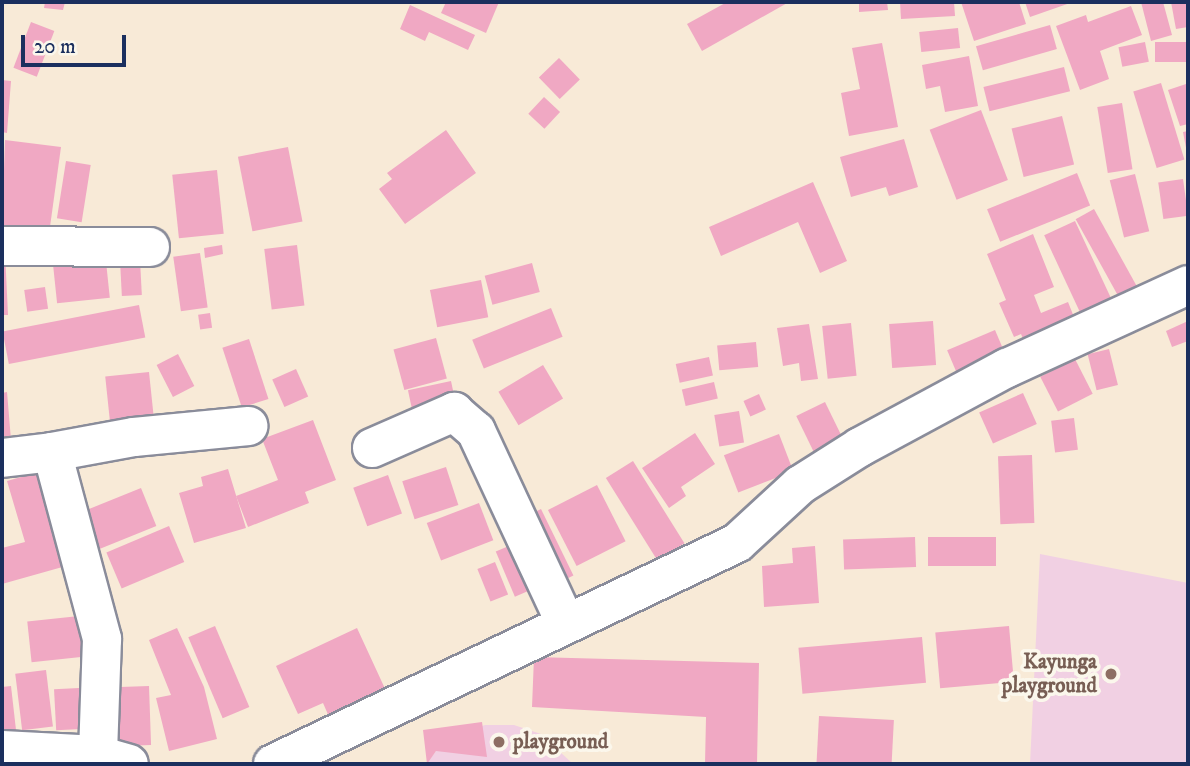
<!DOCTYPE html>
<html>
<head>
<meta charset="utf-8">
<style>
  body { margin:0 }
  #map { position:relative; width:1190px; height:766px; overflow:hidden; background:#f8ead7; font-family:"IM FELL DW Pica",serif }
  div>[style] { position:absolute }
  [style*='--x'] { left:calc(var(--x)*1px); top:calc(var(--y)*1px); width:calc(var(--w)*1px); rotate:calc(var(--a)*1deg) }
  .built>* { inset:0; background:#f1d0e3 }
  .building>* { inset:0; background:#f0a8c3; transform-origin:0 0 }
  .roads { filter:drop-shadow(2px 0 #8a8c9a) drop-shadow(-2px 0 #8a8c9a) drop-shadow(0 2px #8a8c9a) drop-shadow(0 -2px #8a8c9a) }
  .minor>* { height:38px; margin:-19px; padding:0 19px; transform-origin:19px; border-radius:19px; background:#fff }
  .dots>* { width:19px; height:19px; translate:-50% -50%; box-sizing:border-box; border:4px solid #fbf7ec; border-radius:50% }
  span { translate:-50% -50%; white-space:nowrap; text-align:center; line-height:1.15; -webkit-text-stroke:7px #fbf7ec; paint-order:stroke }
  .education-label { font-size:21px; color:#785e54; font-weight:700 }
  .right { translate:-100% -50%; text-align:right }
  .left { translate:0 -50%; text-align:left }
  .frame { position:absolute; inset:0; border:4px solid #1b2f5e; pointer-events:none }
  .scale { position:absolute; left:21px; top:35px; width:105px; height:32px; box-sizing:border-box; border:4px solid #1b2f5e; border-top:0; padding-left:9px; font-size:21px; line-height:24px; white-space:nowrap; color:#1b2f5e; -webkit-text-stroke:5px #fbf7ec; paint-order:stroke }
</style>
</head>
<body>
<div id="map">
  <div class="built">
    <i style="clip-path:polygon(1040px 554px,1188px 583px,1188px 764px,1030px 764px)"></i>
    <i style="clip-path:polygon(485px 725px,514px 725px,541px 734px,573px 764px,426px 764px,436px 751px,459px 734px)"></i>
  </div>
  <div class="building">
    <i style="clip-path:polygon(45px 2px,65px 2px,63px 10px,44px 8px)"></i>
    <i style="clip-path:polygon(446px 2px,499px 2px,486px 33px,441px 13px)"></i>
    <i style="clip-path:polygon(727px 2px,789px 2px,702px 51px,687px 24px)"></i>
    <i style="clip-path:polygon(859px 2px,887px 2px,888px 10px,859px 12px)"></i>
    <i style="clip-path:polygon(900px 2px,954px 2px,955px 16px,901px 19px)"></i>
    <i style="clip-path:polygon(961px 2px,1019px 2px,1026px 24px,974px 41px)"></i>
    <i style="clip-path:polygon(1025px 2px,1073px 2px,1030px 17px)"></i>
    <i style="clip-path:polygon(1141px 2px,1163px 2px,1172px 35px,1151px 41px)"></i>
    <i style="clip-path:polygon(1171px 2px,1188px 2px,1188px 27px,1176px 29px)"></i>
    <i style="clip-path:polygon(410px 5px,475px 35px,468px 50px,429px 32px,425px 41px,400px 29px)"></i>
    <i style="clip-path:polygon(1131px 6px,1142px 35px,1100px 51px,1109px 79px,1080px 90px,1056px 26px,1086px 15px,1088px 22px)"></i>
    <i style="left:31px;top:22px;width:25px;height:49px;rotate:21deg"></i>
    <i style="left:1050px;top:25px;width:25px;height:77px;rotate:74deg"></i>
    <i style="left:958px;top:28px;width:20px;height:39px;rotate:84deg"></i>
    <i style="left:1145px;top:42px;width:20px;height:27px;rotate:79deg"></i>
    <i style="left:1188px;top:42px;width:20px;height:33px;rotate:90deg"></i>
    <i style="clip-path:polygon(882px 43px,898px 127px,849px 136px,841px 93px,860px 89px,852px 48px)"></i>
    <i style="clip-path:polygon(969px 56px,978px 106px,945px 112px,940px 86px,926px 89px,922px 65px)"></i>
    <i style="left:559px;top:58px;width:30px;height:28px;rotate:46deg"></i>
    <i style="left:1064px;top:67px;width:25px;height:83px;rotate:76deg"></i>
    <i style="clip-path:polygon(2px 80px,11px 81px,7px 133px,2px 132px)"></i>
    <i style="left:1161px;top:83px;width:80px;height:29px;rotate:73deg"></i>
    <i style="clip-path:polygon(1186px 84px,1188px 124px,1180px 126px,1168px 90px)"></i>
    <i style="left:544px;top:97px;width:22px;height:23px;rotate:43deg"></i>
    <i style="left:1122px;top:103px;width:67px;height:25px;rotate:81deg"></i>
    <i style="left:981px;top:110px;width:75px;height:55px;rotate:69deg"></i>
    <i style="left:1062px;top:116px;width:50px;height:52px;rotate:76deg"></i>
    <i style="clip-path:polygon(446px 130px,476px 173px,405px 224px,379px 189px,392px 179px,387px 173px)"></i>
    <i style="clip-path:polygon(1188px 131px,1188px 153px,1187px 153px,1183px 132px)"></i>
    <i style="clip-path:polygon(904px 139px,918px 187px,889px 196px,886px 187px,851px 197px,840px 157px)"></i>
    <i style="clip-path:polygon(5px 140px,61px 147px,49px 234px,2px 228px)"></i>
    <i style="left:288px;top:147px;width:76px;height:51px;rotate:79deg"></i>
    <i style="left:66px;top:161px;width:25px;height:58px;rotate:9deg"></i>
    <i style="left:217px;top:170px;width:64px;height:45px;rotate:84deg"></i>
    <i style="left:1077px;top:173px;width:35px;height:97px;rotate:68deg"></i>
    <i style="left:1135px;top:174px;width:59px;height:26px;rotate:76deg"></i>
    <i style="left:1183px;top:179px;width:37px;height:25px;rotate:82deg"></i>
    <i style="clip-path:polygon(813px 182px,847px 261px,820px 273px,798px 222px,721px 256px,709px 227px)"></i>
    <i style="left:1094px;top:209px;width:100px;height:21px;rotate:61deg"></i>
    <i style="left:1075px;top:221px;width:93px;height:34px;rotate:65deg"></i>
    <i style="clip-path:polygon(1033px 234px,1054px 287px,1034px 295px,1041px 313px,1068px 302px,1078px 327px,1027px 348px,1021px 334px,1014px 337px,999px 303px,1006px 300px,987px 254px)"></i>
    <i style="clip-path:polygon(222px 245px,223px 254px,205px 258px,204px 248px)"></i>
    <i style="left:297px;top:245px;width:61px;height:33px;rotate:83deg"></i>
    <i style="clip-path:polygon(5px 252px,8px 315px,2px 315px,2px 253px)"></i>
    <i style="left:105px;top:252px;width:46px;height:53px;rotate:84deg"></i>
    <i style="left:200px;top:253px;width:55px;height:27px;rotate:82deg"></i>
    <i style="left:140px;top:260px;width:35px;height:20px;rotate:87deg"></i>
    <i style="left:532px;top:263px;width:30px;height:49px;rotate:75deg"></i>
    <i style="left:481px;top:280px;width:38px;height:52px;rotate:79deg"></i>
    <i style="left:45px;top:287px;width:22px;height:21px;rotate:82deg"></i>
    <i style="left:139px;top:305px;width:33px;height:139px;rotate:79deg"></i>
    <i style="left:551px;top:308px;width:31px;height:85px;rotate:68deg"></i>
    <i style="left:210px;top:313px;width:15px;height:12px;rotate:82deg"></i>
    <i style="left:933px;top:321px;width:44px;height:44px;rotate:86deg"></i>
    <i style="clip-path:polygon(1188px 321px,1188px 341px,1172px 347px,1166px 331px)"></i>
    <i style="left:851px;top:323px;width:53px;height:29px;rotate:84deg"></i>
    <i style="clip-path:polygon(809px 324px,818px 379px,801px 381px,799px 363px,783px 366px,777px 328px)"></i>
    <i style="left:995px;top:330px;width:34px;height:52px;rotate:67deg"></i>
    <i style="left:436px;top:338px;width:42px;height:44px;rotate:75deg"></i>
    <i style="left:249px;top:339px;width:63px;height:28px;rotate:72deg"></i>
    <i style="left:756px;top:342px;width:25px;height:39px;rotate:85deg"></i>
    <i style="left:1109px;top:349px;width:37px;height:22px;rotate:76deg"></i>
    <i style="left:178px;top:354px;width:36px;height:24px;rotate:63deg"></i>
    <i style="left:709px;top:357px;width:19px;height:34px;rotate:78deg"></i>
    <i style="left:1075px;top:359px;width:39px;height:39px;rotate:63deg"></i>
    <i style="left:543px;top:365px;width:39px;height:52px;rotate:59deg"></i>
    <i style="left:296px;top:369px;width:30px;height:26px;rotate:66deg"></i>
    <i style="left:149px;top:372px;width:46px;height:44px;rotate:84deg"></i>
    <i style="left:451px;top:381px;width:19px;height:44px;rotate:78deg"></i>
    <i style="left:714px;top:382px;width:17px;height:33px;rotate:77deg"></i>
    <i style="clip-path:polygon(7px 392px,11px 440px,2px 441px,2px 393px)"></i>
    <i style="left:1023px;top:393px;width:34px;height:48px;rotate:66deg"></i>
    <i style="left:759px;top:394px;width:17px;height:17px;rotate:66deg"></i>
    <i style="left:825px;top:402px;width:49px;height:32px;rotate:64deg"></i>
    <i style="left:739px;top:411px;width:32px;height:25px;rotate:81deg"></i>
    <i style="left:1074px;top:418px;width:32px;height:23px;rotate:83deg"></i>
    <i style="clip-path:polygon(313px 420px,336px 480px,305px 492px,309px 503px,248px 527px,236px 496px,278px 480px,262px 439px)"></i>
    <i style="clip-path:polygon(695px 433px,715px 464px,681px 487px,686px 496px,669px 508px,642px 468px)"></i>
    <i style="left:779px;top:434px;width:40px;height:59px;rotate:69deg"></i>
    <i style="left:1032px;top:455px;width:68px;height:34px;rotate:88deg"></i>
    <i style="left:633px;top:461px;width:97px;height:32px;rotate:58deg"></i>
    <i style="left:446px;top:467px;width:40px;height:46px;rotate:72deg"></i>
    <i style="clip-path:polygon(228px 469px,246px 528px,194px 543px,179px 493px,203px 486px,201px 477px)"></i>
    <i style="clip-path:polygon(39px 472px,66px 566px,2px 584px,2px 548px,25px 542px,7px 481px)"></i>
    <i style="left:388px;top:475px;width:41px;height:37px;rotate:70deg"></i>
    <i style="left:597px;top:485px;width:63px;height:55px;rotate:63deg"></i>
    <i style="left:141px;top:488px;width:41px;height:64px;rotate:68deg"></i>
    <i style="left:479px;top:503px;width:40px;height:56px;rotate:69deg"></i>
    <i style="left:541px;top:509px;width:74px;height:19px;rotate:64deg"></i>
    <i style="left:169px;top:526px;width:39px;height:68px;rotate:67deg"></i>
    <i style="left:915px;top:537px;width:30px;height:72px;rotate:88deg"></i>
    <i style="left:996px;top:537px;width:29px;height:68px;rotate:90deg"></i>
    <i style="left:516px;top:543px;width:49px;height:22px;rotate:67deg"></i>
    <i style="clip-path:polygon(815px 546px,819px 603px,764px 607px,762px 566px,793px 563px,792px 548px)"></i>
    <i style="left:495px;top:562px;width:35px;height:19px;rotate:68deg"></i>
    <i style="left:79px;top:616px;width:41px;height:52px;rotate:84deg"></i>
    <i style="left:215px;top:626px;width:88px;height:29px;rotate:67deg"></i>
    <i style="left:1009px;top:626px;width:56px;height:74px;rotate:85deg"></i>
    <i style="clip-path:polygon(177px 628px,204px 687px,217px 739px,169px 751px,156px 698px,171px 695px,149px 640px)"></i>
    <i style="clip-path:polygon(357px 628px,387px 693px,330px 719px,323px 703px,298px 714px,276px 666px)"></i>
    <i style="left:922px;top:637px;width:46px;height:124px;rotate:85deg"></i>
    <i style="clip-path:polygon(534px 657px,759px 663px,757px 764px,705px 764px,706px 717px,532px 707px)"></i>
    <i style="left:46px;top:670px;width:57px;height:31px;rotate:83deg"></i>
    <i style="clip-path:polygon(11px 686px,16px 730px,2px 731px,2px 687px)"></i>
    <i style="left:149px;top:686px;width:59px;height:36px;rotate:88deg"></i>
    <i style="left:79px;top:688px;width:41px;height:25px;rotate:87deg"></i>
    <i style="left:819px;top:716px;width:75px;height:48px;rotate:3deg"></i>
    <i style="clip-path:polygon(482px 722px,487px 757px,436px 751px,427px 764px,423px 730px)"></i>
  </div>
  <div class="roads">
    <div class="minor">
      <i style="--x:2;--y:246;--w:148;--a:0.4"></i>
      <i style="--x:372;--y:448;--w:90;--a:-23.7"></i>
      <i style="--x:454;--y:412;--w:29;--a:41"></i>
      <i style="--x:476;--y:431;--w:213;--a:65"></i>
      <i style="--x:52;--y:452;--w:83;--a:-10.4"></i>
      <i style="--x:134;--y:437;--w:115;--a:-5.5"></i>
      <i style="--x:2;--y:458;--w:50;--a:-6.8"></i>
      <i style="--x:52;--y:452;--w:194;--a:75"></i>
      <i style="--x:102;--y:639;--w:116;--a:92"></i>
      <i style="--x:2;--y:750;--w:96;--a:3"></i>
      <i style="--x:98;--y:755;--w:32;--a:16"></i>
      <i style="--x:273;--y:764;--w:514;--a:-25.47"></i>
      <i style="--x:737;--y:543;--w:86;--a:-42.6"></i>
      <i style="--x:800;--y:485;--w:71;--a:-32.3"></i>
      <i style="--x:860;--y:447;--w:167;--a:-28.3"></i>
      <i style="--x:1007;--y:368;--w:199;--a:-24.6"></i>
    </div>
  </div>
  <div class="dots">
    <i style="left:1111px;top:674px;background:#8d6e63"></i>
    <i style="left:499px;top:742px;background:#8d6e63"></i>
  </div>
  <div class="education-label">
    <span class="right" style="left:1097px;top:674px">Kayunga<br>playground</span>
    <span class="left" style="left:513px;top:742px">playground</span>
  </div>
  <div class="frame"></div>
  <div class="scale">20 m</div>
</div>
</body>
</html>
